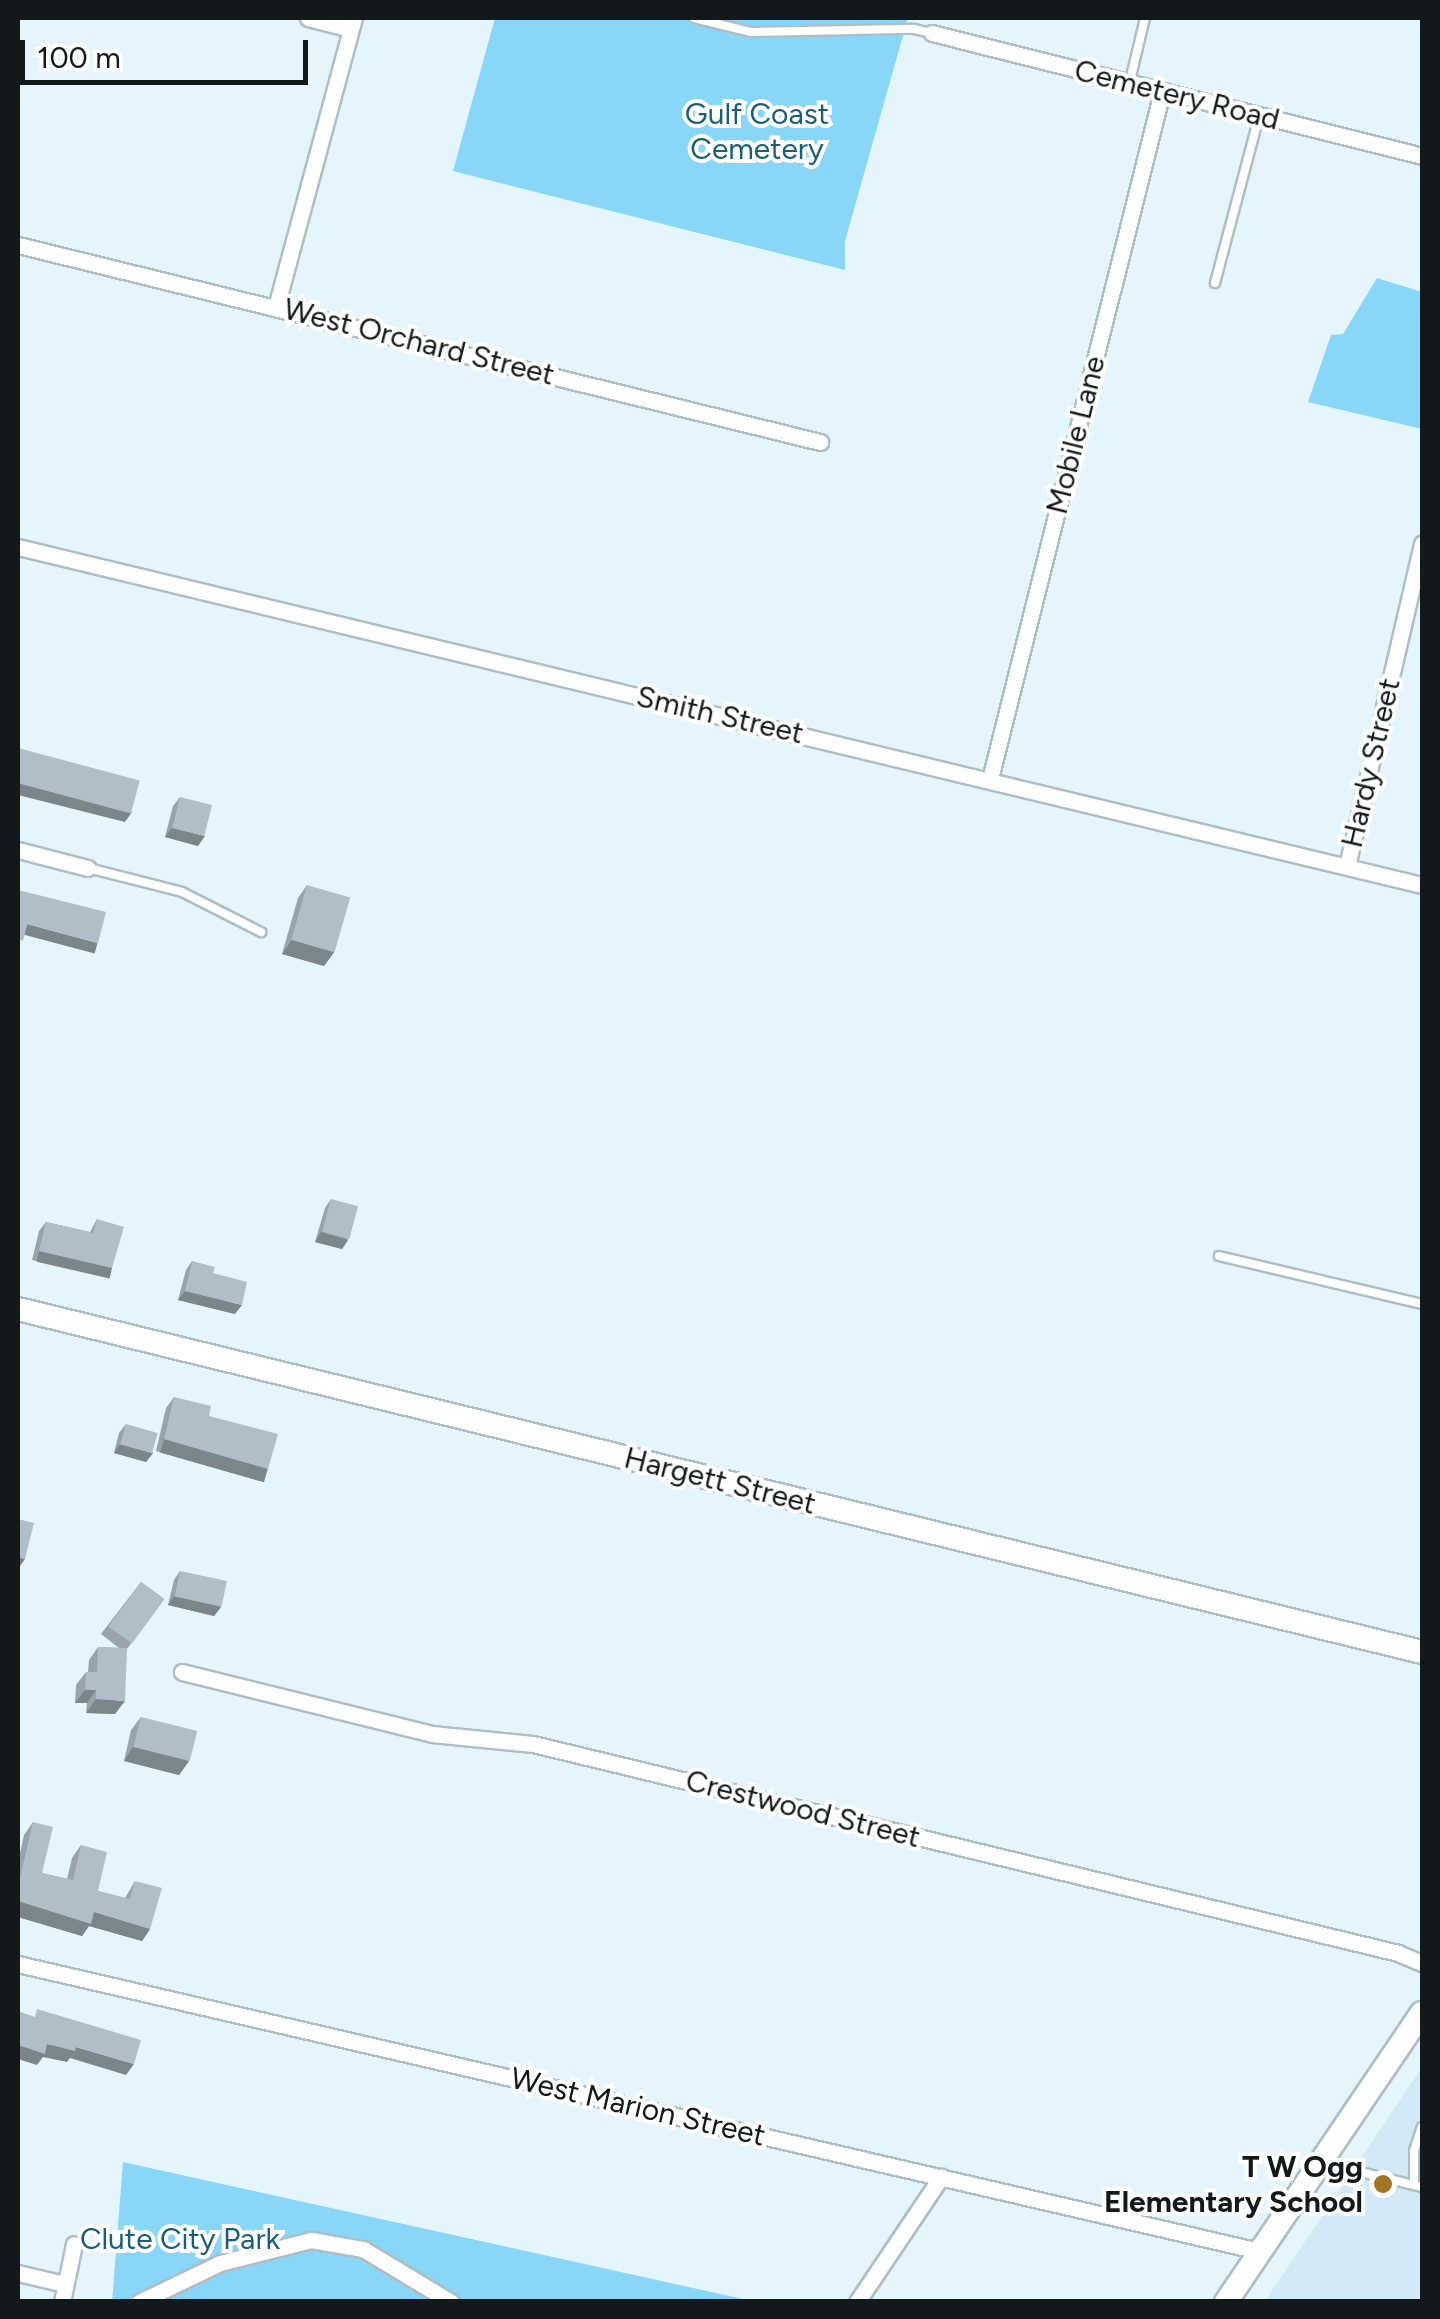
<!DOCTYPE html>
<html>
<head>
<meta charset="utf-8">
<style>
  body { margin:0 }
  #map { position:relative; width:1440px; height:2319px; overflow:hidden; background:#e5f5fd; font-family:Figtree,sans-serif }
  div>[style] { position:absolute }
  [style*='--x'] { left:calc(var(--x)*1px); top:calc(var(--y)*1px); width:calc(var(--w)*1px); rotate:calc(var(--a)*1deg) }
  .built>* { inset:0; background:#d2eaf6 }
  .green>* { inset:0; background:#88d7f9 }
  .roads { filter:drop-shadow(2px 0 #aebec5) drop-shadow(-2px 0 #aebec5) drop-shadow(0 2px #aebec5) drop-shadow(0 -2px #aebec5) }
  .lane>* { height:8px; margin:-4px; padding:0 4px; transform-origin:4px; border-radius:4px; background:#fff }
  .street>* { height:15px; margin:-7.5px; padding:0 7.5px; transform-origin:7.5px; border-radius:7.5px; background:#fff }
  .secondary>* { height:22px; margin:-11px; padding:0 11px; transform-origin:11px; border-radius:11px; background:#fff }
  .wall>* { inset:0; background:#97a4ab }
  .shaded-wall>* { inset:0; background:#7b868b; transform-origin:0 0 }
  .building>* { inset:0; background:#b0bfc7; transform-origin:0 0 }
  .dots>* { width:28px; height:28px; translate:-50% -50%; box-sizing:border-box; border:5px solid #fff; border-radius:50% }
  span { translate:-50% -50%; white-space:nowrap; text-align:center; line-height:1.15; -webkit-text-stroke:8px #fff; paint-order:stroke }
  .street-label { font-size:30px; color:#13191b }
  .park-label { font-size:30px; color:#1a5f79 }
  .poi-label { font-size:30px; color:#13191b; font-weight:700 }
  .right { translate:-100% -50%; text-align:right }
  .frame { position:absolute; inset:0; border:20px solid #13191b; pointer-events:none }
  .scale { position:absolute; left:20px; top:40px; width:288px; height:45px; box-sizing:border-box; border:5px solid #13191b; border-top:0; padding-left:12px; font-size:30px; line-height:35px; white-space:nowrap; color:#13191b; -webkit-text-stroke:8px #fff; paint-order:stroke }
</style>
</head>
<body>
<div id="map">
  <div class="built">
    <i style="clip-path:polygon(1422px 2067px,1422px 2301px,1265px 2301px)"></i>
  </div>
  <div class="green">
    <i style="clip-path:polygon(495px 18px,908px 18px,845px 241px,845px 270px,453px 171px)"></i>
    <i style="clip-path:polygon(1377px 278px,1422px 292px,1422px 429px,1308px 402px,1331px 335px,1343px 334px)"></i>
    <i style="clip-path:polygon(123px 2162px,684px 2286px,752px 2301px,112px 2302px)"></i>
  </div>
  <div class="roads">
    <div class="lane">
      <i style="--x:694;--y:18;--w:59;--a:13.8"></i>
      <i style="--x:751;--y:32;--w:163;--a:-1.1"></i>
      <i style="--x:914;--y:29;--w:18;--a:13"></i>
      <i style="--x:1130;--y:81;--w:65;--a:-76.6"></i>
      <i style="--x:1215;--y:283;--w:173;--a:-75.2"></i>
      <i style="--x:88;--y:868;--w:97;--a:14.3"></i>
      <i style="--x:182;--y:892;--w:89;--a:26.9"></i>
      <i style="--x:1219;--y:1256;--w:209;--a:13.3"></i>
      <i style="--x:1324;--y:2163;--w:101;--a:13.8"></i>
      <i style="--x:1414;--y:2185;--w:34;--a:-90"></i>
      <i style="--x:1414;--y:2151;--w:25;--a:-72"></i>
    </div>
    <div class="street">
      <i style="--x:308;--y:18;--w:44;--a:14.3"></i>
      <i style="--x:932;--y:33;--w:505;--a:14.09"></i>
      <i style="--x:18;--y:245;--w:826;--a:13.8"></i>
      <i style="--x:276;--y:307;--w:299;--a:-74.9"></i>
      <i style="--x:18;--y:547;--w:1444;--a:13.54"></i>
      <i style="--x:990;--y:779;--w:709;--a:-75.96"></i>
      <i style="--x:18;--y:850;--w:72;--a:14.4"></i>
      <i style="--x:1347;--y:866;--w:331;--a:-76.9"></i>
      <i style="--x:182;--y:1672;--w:258;--a:13.9"></i>
      <i style="--x:432;--y:1734;--w:101;--a:5.7"></i>
      <i style="--x:533;--y:1744;--w:890;--a:13.58"></i>
      <i style="--x:1398;--y:1953;--w:26;--a:23"></i>
      <i style="--x:18;--y:1964;--w:1274;--a:13.02"></i>
      <i style="--x:18;--y:2273;--w:48;--a:13.2"></i>
      <i style="--x:62;--y:2302;--w:59;--a:-78.3"></i>
      <i style="--x:139;--y:2302;--w:90;--a:-25.7"></i>
      <i style="--x:220;--y:2263;--w:94;--a:-14.2"></i>
      <i style="--x:311;--y:2240;--w:53;--a:9.8"></i>
      <i style="--x:363;--y:2249;--w:103;--a:31.1"></i>
      <i style="--x:857;--y:2302;--w:151;--a:-56.1"></i>
    </div>
    <div class="secondary">
      <i style="--x:18;--y:1309;--w:1445;--a:13.73"></i>
      <i style="--x:1226;--y:2302;--w:349;--a:-55.9"></i>
    </div>
  </div>
  <div class="wall">
    <i style="clip-path:polygon(180px 797px,198px 846px,165px 837px,173px 806px)"></i>
    <i style="clip-path:polygon(307px 885px,334px 952px,324px 966px,282px 954px,298px 898px)"></i>
    <i style="clip-path:polygon(331px 1199px,348px 1240px,342px 1249px,315px 1242px,325px 1208px)"></i>
    <i style="clip-path:polygon(97px 1219px,112px 1268px,106px 1277px,32px 1260px,39px 1231px,46px 1222px,90px 1232px)"></i>
    <i style="clip-path:polygon(192px 1261px,213px 1273px,235px 1314px,178px 1300px,186px 1270px)"></i>
    <i style="clip-path:polygon(174px 1397px,209px 1416px,268px 1469px,260px 1481px,156px 1451px,166px 1408px)"></i>
    <i style="clip-path:polygon(126px 1424px,153px 1453px,146px 1462px,114px 1453px,119px 1433px)"></i>
    <i style="clip-path:polygon(180px 1571px,221px 1607px,214px 1616px,168px 1605px,174px 1580px)"></i>
    <i style="clip-path:polygon(141px 1582px,164px 1599px,127px 1649px,115px 1714px,86px 1713px,87px 1703px,75px 1703px,76px 1685px,86px 1672px,88px 1672px,89px 1660px,98px 1647px,119px 1648px,101px 1634px)"></i>
    <i style="clip-path:polygon(141px 1717px,189px 1761px,179px 1775px,124px 1761px,131px 1730px)"></i>
    <i style="clip-path:polygon(33px 1822px,42px 1873px,67px 1879px,72px 1858px,81px 1845px,98px 1891px,125px 1898px,135px 1881px,150px 1929px,142px 1941px,89px 1926px,82px 1936px,18px 1917px,18px 1862px,24px 1835px)"></i>
  </div>
  <div class="shaded-wall">
    <i style="clip-path:polygon(18px 782px,132px 812px,125px 822px,18px 795px)"></i>
    <i style="clip-path:polygon(172px 828px,205px 836px,198px 846px,165px 837px)"></i>
    <i style="left:27px;top:924px;width:73px;height:11px;rotate:15deg"></i>
    <i style="clip-path:polygon(292px 940px,334px 952px,324px 966px,282px 954px)"></i>
    <i style="clip-path:polygon(321px 1232px,348px 1240px,342px 1249px,315px 1242px)"></i>
    <i style="left:39px;top:1251px;width:75px;height:11px;rotate:13deg"></i>
    <i style="clip-path:polygon(185px 1291px,242px 1305px,235px 1314px,178px 1300px)"></i>
    <i style="left:164px;top:1439px;width:108px;height:14px;rotate:16deg"></i>
    <i style="clip-path:polygon(120px 1444px,153px 1453px,146px 1462px,114px 1453px)"></i>
    <i style="clip-path:polygon(18px 1557px,25px 1559px,18px 1569px)"></i>
    <i style="clip-path:polygon(174px 1596px,221px 1607px,214px 1616px,168px 1605px)"></i>
    <i style="clip-path:polygon(85px 1690px,96px 1690px,87px 1703px,75px 1703px)"></i>
    <i style="clip-path:polygon(96px 1699px,125px 1701px,115px 1714px,86px 1713px)"></i>
    <i style="clip-path:polygon(133px 1747px,189px 1761px,179px 1775px,124px 1761px)"></i>
    <i style="clip-path:polygon(18px 1901px,94px 1912px,150px 1929px,142px 1941px,89px 1926px,82px 1936px,18px 1917px)"></i>
    <i style="clip-path:polygon(47px 2044px,76px 2047px,134px 2064px,126px 2075px,70px 2058px,67px 2062px,43px 2057px,37px 2065px,18px 2059px,18px 2045px)"></i>
  </div>
  <div class="building">
    <i style="left:18px;top:748px;width:126px;height:34px;rotate:15deg"></i>
    <i style="left:180px;top:797px;width:33px;height:32px;rotate:14deg"></i>
    <i style="left:307px;top:885px;width:45px;height:57px;rotate:16deg"></i>
    <i style="clip-path:polygon(18px 890px,106px 912px,98px 943px,27px 924px,23px 941px,18px 939px)"></i>
    <i style="left:331px;top:1199px;width:28px;height:34px;rotate:15deg"></i>
    <i style="clip-path:polygon(97px 1219px,124px 1227px,112px 1268px,39px 1251px,46px 1222px,93px 1233px)"></i>
    <i style="clip-path:polygon(192px 1261px,215px 1267px,213px 1273px,247px 1282px,242px 1305px,185px 1291px)"></i>
    <i style="clip-path:polygon(174px 1397px,211px 1406px,209px 1416px,278px 1434px,268px 1469px,164px 1439px)"></i>
    <i style="left:126px;top:1424px;width:33px;height:21px;rotate:16deg"></i>
    <i style="clip-path:polygon(18px 1519px,34px 1523px,25px 1559px,18px 1557px)"></i>
    <i style="left:180px;top:1571px;width:48px;height:26px;rotate:12deg"></i>
    <i style="left:141px;top:1582px;width:29px;height:55px;rotate:36deg"></i>
    <i style="clip-path:polygon(98px 1647px,127px 1648px,125px 1701px,96px 1699px,96px 1690px,85px 1690px,86px 1672px,97px 1672px)"></i>
    <i style="left:141px;top:1717px;width:58px;height:31px;rotate:14deg"></i>
    <i style="clip-path:polygon(33px 1822px,53px 1827px,42px 1873px,73px 1880px,81px 1845px,107px 1852px,98px 1891px,130px 1899px,135px 1881px,162px 1888px,150px 1929px,94px 1912px,91px 1924px,18px 1901px,18px 1886px)"></i>
    <i style="clip-path:polygon(37px 2009px,141px 2040px,134px 2064px,76px 2047px,75px 2051px,47px 2044px,45px 2054px,18px 2045px,18px 2011px,35px 2017px)"></i>
    <i style="clip-path:polygon(181px 2298px,226px 2302px,180px 2302px)"></i>
  </div>
  <div class="dots">
    <i style="left:1383px;top:2184px;background:#a07525"></i>
  </div>
  <div class="street-label">
    <span style="left:1177px;top:95px;rotate:14deg">Cemetery Road</span>
    <span style="left:419px;top:342px;rotate:14deg">West Orchard Street</span>
    <span style="left:1076px;top:435px;rotate:-76deg">Mobile Lane</span>
    <span style="left:720px;top:715px;rotate:13deg">Smith Street</span>
    <span style="left:1371px;top:763px;rotate:-77deg">Hardy Street</span>
    <span style="left:720px;top:1481px;rotate:14deg">Hargett Street</span>
    <span style="left:803px;top:1809px;rotate:14deg">Crestwood Street</span>
    <span style="left:638px;top:2107px;rotate:13deg">West Marion Street</span>
  </div>
  <div class="park-label">
    <span style="left:757px;top:131px">Gulf Coast<br>Cemetery</span>
    <span style="left:180px;top:2239px">Clute City Park</span>
  </div>
  <div class="poi-label">
    <span class="right" style="left:1363px;top:2184px">T W Ogg<br>Elementary School</span>
  </div>
  <div class="frame"></div>
  <div class="scale">100 m</div>
</div>
</body>
</html>
